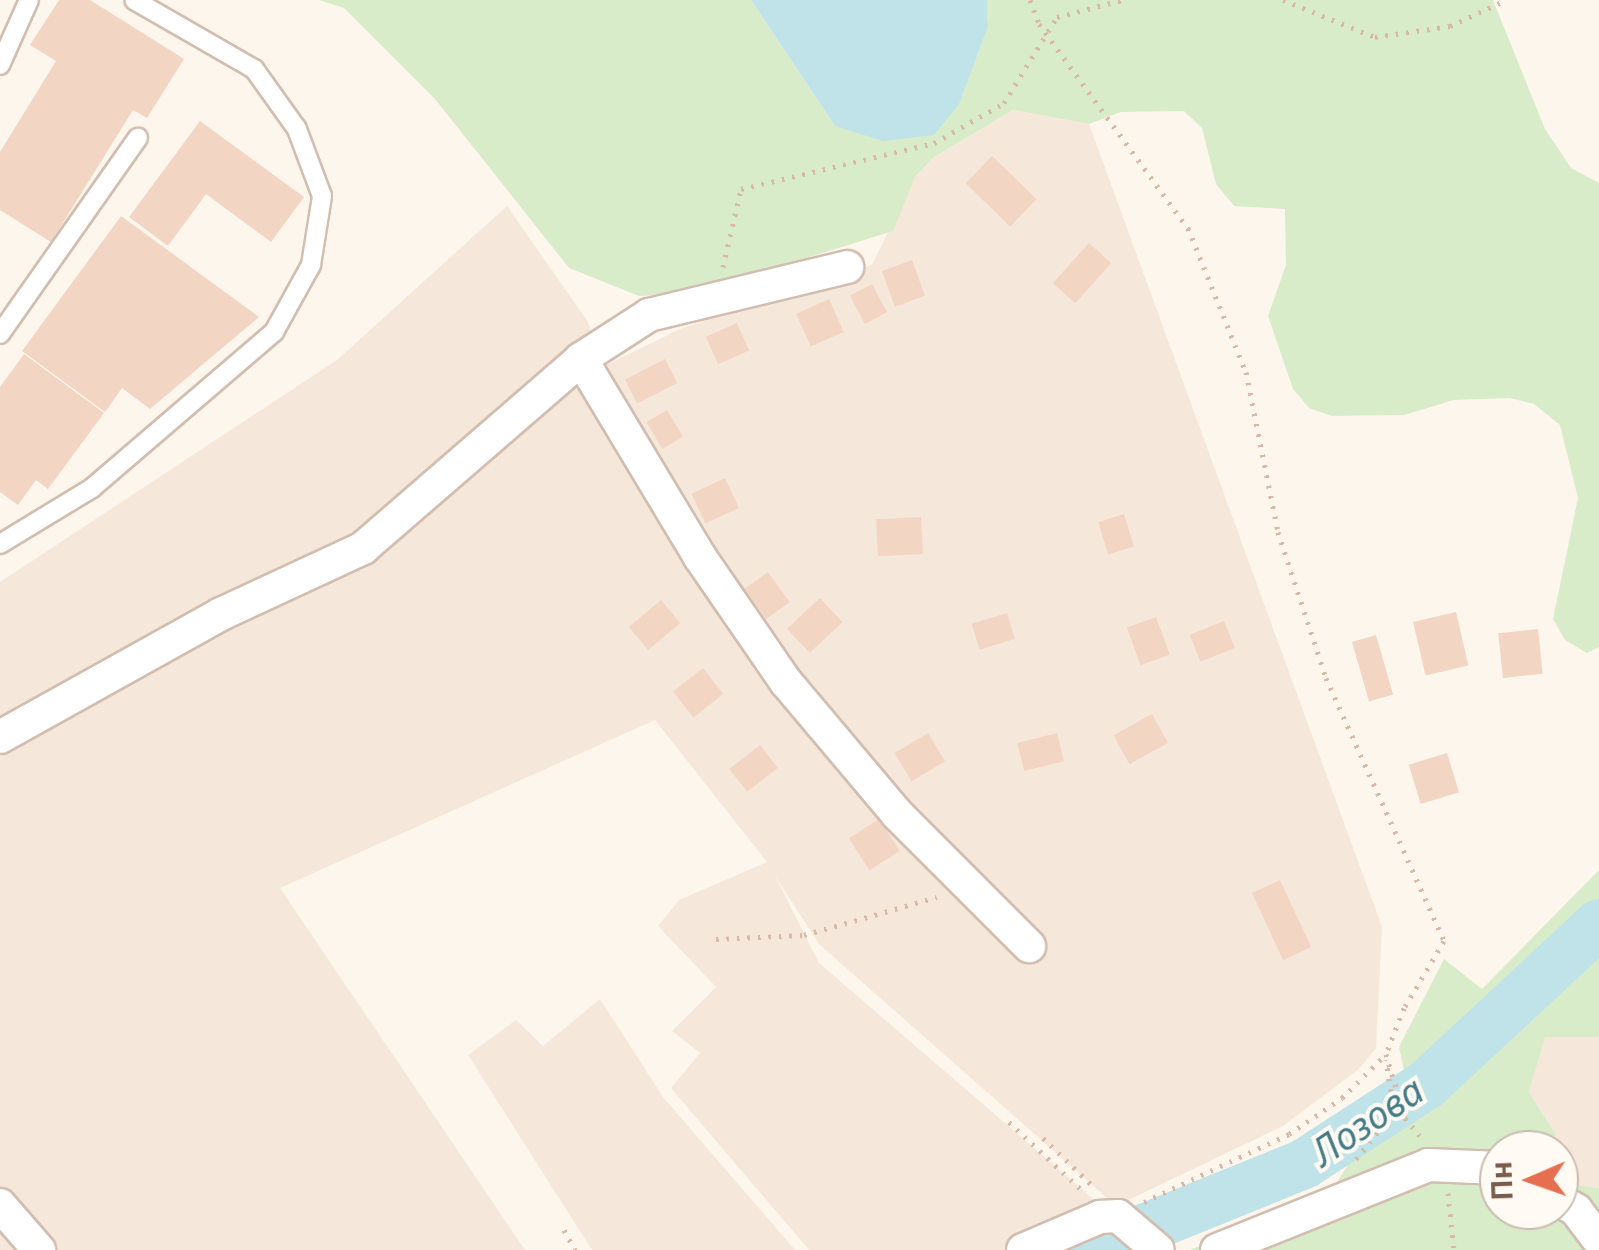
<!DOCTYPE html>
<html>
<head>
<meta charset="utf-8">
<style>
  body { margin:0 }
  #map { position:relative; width:1599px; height:1250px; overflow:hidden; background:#fdf6ec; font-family:"Noto Sans",sans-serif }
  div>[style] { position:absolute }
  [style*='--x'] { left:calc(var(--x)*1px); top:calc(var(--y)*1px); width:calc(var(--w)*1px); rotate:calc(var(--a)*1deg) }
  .residential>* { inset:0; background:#f5e8da }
  .green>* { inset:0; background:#d8ecc9 }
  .water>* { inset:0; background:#bfe3e8 }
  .river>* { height:50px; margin:-25px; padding:0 25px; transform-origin:25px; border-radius:25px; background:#bfe3e8 }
  .building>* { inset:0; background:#f3d5c3; transform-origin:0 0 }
  .path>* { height:5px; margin-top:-2.5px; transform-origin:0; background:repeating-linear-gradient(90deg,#d9b8a5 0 2.5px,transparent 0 10.5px) }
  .roads { filter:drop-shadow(2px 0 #d1beb0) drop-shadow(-2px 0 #d1beb0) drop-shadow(0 2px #d1beb0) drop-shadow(0 -2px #d1beb0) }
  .lane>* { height:18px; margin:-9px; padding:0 9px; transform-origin:9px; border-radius:9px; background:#fff }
  .street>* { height:32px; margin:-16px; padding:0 16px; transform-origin:16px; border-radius:16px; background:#fff }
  span { translate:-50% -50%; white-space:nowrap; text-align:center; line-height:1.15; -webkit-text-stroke:8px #fffaf3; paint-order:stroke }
  .water-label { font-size:38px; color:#437c86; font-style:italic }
  .north { position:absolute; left:1479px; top:1130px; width:100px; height:100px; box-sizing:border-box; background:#fffaf3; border:2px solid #cabbb1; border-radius:50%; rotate:268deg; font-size:28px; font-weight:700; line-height:40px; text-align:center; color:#7a5c4d }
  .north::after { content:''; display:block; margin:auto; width:35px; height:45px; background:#e76f51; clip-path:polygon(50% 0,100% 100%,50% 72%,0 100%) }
</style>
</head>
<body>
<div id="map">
  <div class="residential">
    <i style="clip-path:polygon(1013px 110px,1089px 124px,1382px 927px,1376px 1048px,1359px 1069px,1283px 1126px,1116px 1206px,819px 944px,775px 876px,819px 963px,1105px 1209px,1007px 1250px,809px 1250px,671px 1088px,700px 1053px,672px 1031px,716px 987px,658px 926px,679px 900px,767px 862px,655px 720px,280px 888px,525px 1250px,0 1250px,0 582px,337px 360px,507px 206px,588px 322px,602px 367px,680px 329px,872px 265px,915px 177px,934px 157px)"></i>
    <i style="clip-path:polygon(600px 999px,663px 1097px,795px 1250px,592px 1250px,468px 1055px,516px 1020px,543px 1046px)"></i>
    <i style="clip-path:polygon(1545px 1036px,1599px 1037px,1599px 1188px,1561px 1185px,1559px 1150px,1542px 1150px,1555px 1134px,1529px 1092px)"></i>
  </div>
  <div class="green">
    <i style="clip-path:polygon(319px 0,751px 0,835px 126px,988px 26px,987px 0,1493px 0,1545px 129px,1571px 168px,1599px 183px,1599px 647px,1587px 653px,1565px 640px,1553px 619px,1578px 498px,1560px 425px,1534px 404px,1510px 398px,1454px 400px,1404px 415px,1332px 416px,1309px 408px,1293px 389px,1268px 316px,1286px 265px,1285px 209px,1234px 206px,1216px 184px,1202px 128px,1184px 111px,1121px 112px,1089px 124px,1013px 110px,934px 157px,915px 177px,893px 231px,691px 294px,639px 296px,569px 268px,435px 99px,344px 8px)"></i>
    <i style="clip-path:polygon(1599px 870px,1599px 1037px,1545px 1037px,1529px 1092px,1556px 1135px,1542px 1150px,1499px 1150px,1499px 1210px,1559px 1210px,1559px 1183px,1599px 1188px,1599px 1250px,1190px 1250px,1327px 1198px,1370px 1130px,1412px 1110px,1399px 1047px,1444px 959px,1482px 989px)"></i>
  </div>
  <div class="water">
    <i style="clip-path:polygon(751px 0,987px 0,988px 26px,959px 104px,934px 135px,883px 141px,835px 126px)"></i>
  </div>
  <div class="river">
    <i style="--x:1092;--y:1250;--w:229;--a:-22.1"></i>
    <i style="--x:1304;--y:1164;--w:147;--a:-33"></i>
    <i style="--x:1427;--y:1084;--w:235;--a:-42.9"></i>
  </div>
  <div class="building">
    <i style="clip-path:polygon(59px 0,90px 0,184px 59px,147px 118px,133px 110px,51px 242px,0 210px,0 152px,56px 61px,30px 45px)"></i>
    <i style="clip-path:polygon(200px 121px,304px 197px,271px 242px,206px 194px,168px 246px,129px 217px)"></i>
    <i style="left:992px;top:156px;width:62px;height:38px;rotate:44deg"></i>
    <i style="clip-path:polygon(121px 216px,259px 317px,150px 409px,122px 388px,105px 412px,22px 351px)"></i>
    <i style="left:1089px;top:243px;width:30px;height:54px;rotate:42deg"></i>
    <i style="left:912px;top:260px;width:38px;height:32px;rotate:70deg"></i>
    <i style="left:872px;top:284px;width:32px;height:25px;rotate:62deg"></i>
    <i style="left:829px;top:299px;width:36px;height:36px;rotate:66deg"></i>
    <i style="left:737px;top:323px;width:30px;height:34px;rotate:66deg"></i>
    <i style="clip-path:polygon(24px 354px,104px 413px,48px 489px,36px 480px,18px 505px,0 492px,0 387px)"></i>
    <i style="left:665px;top:359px;width:27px;height:45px;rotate:63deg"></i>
    <i style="left:667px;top:410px;width:31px;height:24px;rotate:59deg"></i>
    <i style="left:725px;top:478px;width:33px;height:37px;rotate:65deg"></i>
    <i style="left:1124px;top:514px;width:34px;height:27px;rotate:73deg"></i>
    <i style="left:921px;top:517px;width:37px;height:45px;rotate:87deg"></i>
    <i style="left:768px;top:572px;width:37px;height:29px;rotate:54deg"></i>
    <i style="left:820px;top:598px;width:33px;height:45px;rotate:47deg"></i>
    <i style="left:661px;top:600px;width:30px;height:42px;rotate:50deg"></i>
    <i style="left:1456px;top:612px;width:55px;height:44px;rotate:77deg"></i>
    <i style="left:1007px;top:613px;width:27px;height:37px;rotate:73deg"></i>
    <i style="left:1156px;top:617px;width:40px;height:31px;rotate:70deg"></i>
    <i style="left:1224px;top:621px;width:29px;height:37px;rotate:68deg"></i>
    <i style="left:1538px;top:629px;width:45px;height:40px;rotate:84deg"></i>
    <i style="left:1376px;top:635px;width:62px;height:25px;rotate:74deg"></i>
    <i style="left:703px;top:668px;width:33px;height:38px;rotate:52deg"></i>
    <i style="left:1152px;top:714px;width:33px;height:44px;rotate:61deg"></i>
    <i style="left:928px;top:733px;width:33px;height:39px;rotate:59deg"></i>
    <i style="left:1057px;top:733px;width:29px;height:41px;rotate:76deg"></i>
    <i style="left:760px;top:745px;width:29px;height:39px;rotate:52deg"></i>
    <i style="left:1447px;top:753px;width:41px;height:40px;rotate:73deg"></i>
    <i style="left:879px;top:819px;width:38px;height:36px;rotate:57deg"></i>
    <i style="left:1280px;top:880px;width:74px;height:31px;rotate:65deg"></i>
  </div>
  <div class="path">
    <i style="--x:1030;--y:0;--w:26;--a:69"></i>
    <i style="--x:1039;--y:24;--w:253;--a:53.9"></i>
    <i style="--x:1188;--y:228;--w:155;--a:68.1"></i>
    <i style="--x:1246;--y:372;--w:163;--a:78.7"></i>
    <i style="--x:1278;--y:532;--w:154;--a:71.8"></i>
    <i style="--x:1326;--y:678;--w:288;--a:65.8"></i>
    <i style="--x:1444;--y:941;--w:78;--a:120.8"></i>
    <i style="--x:1404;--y:1008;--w:49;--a:111.4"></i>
    <i style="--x:1386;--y:1054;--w:67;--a:73.5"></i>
    <i style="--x:1405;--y:1118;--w:23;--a:50"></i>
    <i style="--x:1283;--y:0;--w:99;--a:21.9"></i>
    <i style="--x:1375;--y:37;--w:76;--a:-8.3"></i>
    <i style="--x:1450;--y:26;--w:62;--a:-24.9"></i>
    <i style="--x:723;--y:267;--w:80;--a:-77"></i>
    <i style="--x:741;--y:189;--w:198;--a:-13.4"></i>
    <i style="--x:934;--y:143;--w:81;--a:-29.7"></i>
    <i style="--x:1004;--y:103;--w:101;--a:-58.4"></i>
    <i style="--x:1057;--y:17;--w:67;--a:-14.7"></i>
    <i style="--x:716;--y:939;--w:88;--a:-2.6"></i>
    <i style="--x:804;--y:935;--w:138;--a:-15.9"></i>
    <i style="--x:1009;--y:1122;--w:104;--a:43.1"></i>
    <i style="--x:1043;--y:1138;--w:72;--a:43.9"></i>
    <i style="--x:1356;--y:1159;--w:60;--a:-51"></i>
    <i style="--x:1394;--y:1112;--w:53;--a:-98.7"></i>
    <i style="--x:1448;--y:1193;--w:57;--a:84"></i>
    <i style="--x:1144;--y:1202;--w:160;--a:-25.1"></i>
    <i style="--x:1289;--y:1134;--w:64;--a:-34.2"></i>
    <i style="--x:1342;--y:1098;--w:62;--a:-45"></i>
    <i style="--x:564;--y:1230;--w:23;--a:61"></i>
  </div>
  <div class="roads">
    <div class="lane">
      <i style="--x:0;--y:65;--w:71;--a:-66"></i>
      <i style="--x:0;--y:334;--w:240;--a:-54.9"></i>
      <i style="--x:0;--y:544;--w:108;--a:-31.3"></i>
      <i style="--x:92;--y:488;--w:240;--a:-40.6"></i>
      <i style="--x:274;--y:332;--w:77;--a:-61.1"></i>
      <i style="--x:311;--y:265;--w:70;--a:-80.9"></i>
      <i style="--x:322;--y:196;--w:72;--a:-110.5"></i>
      <i style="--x:297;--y:129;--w:74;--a:-125.6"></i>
      <i style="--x:254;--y:69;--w:138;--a:-150.1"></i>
    </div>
    <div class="street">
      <i style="--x:581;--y:359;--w:231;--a:59"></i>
      <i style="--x:700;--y:557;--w:152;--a:55.5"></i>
      <i style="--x:786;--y:682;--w:172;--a:49.9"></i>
      <i style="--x:897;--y:814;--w:187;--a:45"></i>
      <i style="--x:0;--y:737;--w:253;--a:-29.1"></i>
      <i style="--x:221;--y:614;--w:157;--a:-24.9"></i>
      <i style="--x:363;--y:548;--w:289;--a:-40.9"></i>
      <i style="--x:581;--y:359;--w:81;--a:-32.9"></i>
      <i style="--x:649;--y:315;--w:204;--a:-13.6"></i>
      <i style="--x:1559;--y:1200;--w:20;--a:30"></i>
      <i style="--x:1576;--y:1210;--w:39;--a:53"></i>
      <i style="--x:0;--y:1205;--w:60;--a:49.1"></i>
      <i style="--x:1023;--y:1250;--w:84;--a:-23.2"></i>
      <i style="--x:1100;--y:1217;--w:18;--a:-3"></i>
      <i style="--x:1118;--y:1216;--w:52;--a:40.4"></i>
      <i style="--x:1217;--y:1250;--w:227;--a:-21.9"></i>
      <i style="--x:1428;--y:1165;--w:71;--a:2.4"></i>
    </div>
  </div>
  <div class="water-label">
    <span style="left:1367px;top:1121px;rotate:-34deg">Лозова</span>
  </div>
  <div class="north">Пн</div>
</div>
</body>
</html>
